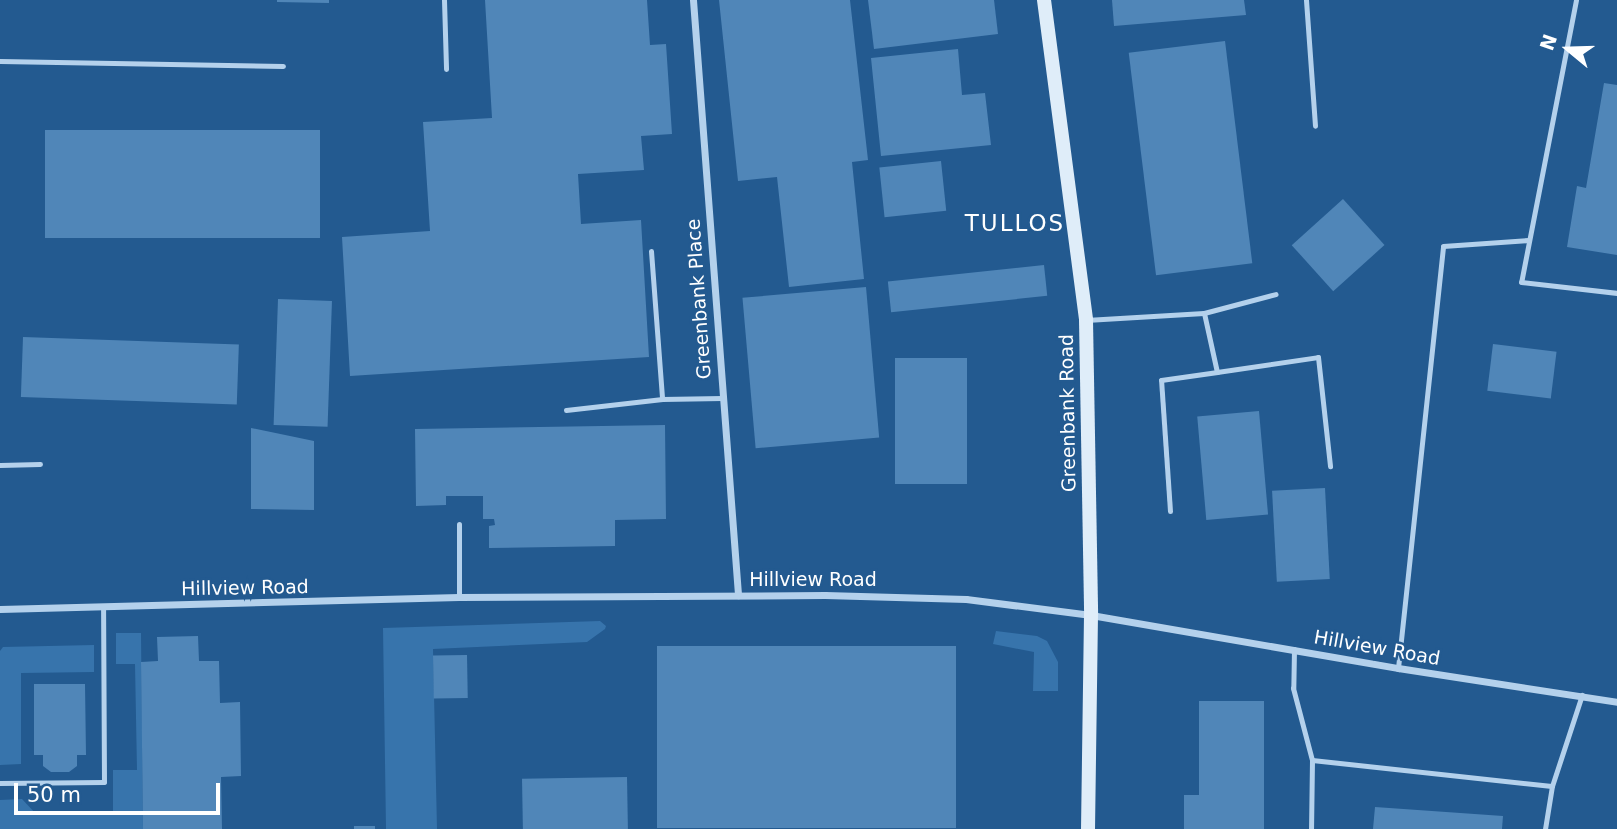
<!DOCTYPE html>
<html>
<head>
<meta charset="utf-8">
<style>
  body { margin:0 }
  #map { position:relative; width:1617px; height:829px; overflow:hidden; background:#235a90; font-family:"DejaVu Sans",sans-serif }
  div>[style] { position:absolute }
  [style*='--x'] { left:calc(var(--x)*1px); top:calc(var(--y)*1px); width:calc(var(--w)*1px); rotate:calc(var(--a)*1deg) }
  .green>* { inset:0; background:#3774ac }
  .building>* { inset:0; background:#5086b8; transform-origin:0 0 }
  .lane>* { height:5px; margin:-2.5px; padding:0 2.5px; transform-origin:2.5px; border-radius:2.5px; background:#b4d1ec }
  .street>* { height:7px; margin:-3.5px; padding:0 3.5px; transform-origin:3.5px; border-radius:3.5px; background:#b4d1ec }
  .secondary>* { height:14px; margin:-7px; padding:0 7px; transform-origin:7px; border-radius:7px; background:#dfedf9 }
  span { translate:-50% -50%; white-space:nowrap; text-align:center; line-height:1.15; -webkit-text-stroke:5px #235a90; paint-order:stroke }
  .street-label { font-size:19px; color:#fff }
  .quarter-label { font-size:23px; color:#fff; letter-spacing:2px }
  .north { position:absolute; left:1533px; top:14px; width:70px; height:70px; -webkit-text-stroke:5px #235a90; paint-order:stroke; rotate:289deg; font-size:19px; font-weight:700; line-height:28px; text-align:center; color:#fff }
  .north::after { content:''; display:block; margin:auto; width:24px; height:32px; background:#fff; clip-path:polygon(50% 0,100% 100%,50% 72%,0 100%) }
  .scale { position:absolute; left:14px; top:783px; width:206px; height:32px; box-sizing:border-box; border:4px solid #fff; border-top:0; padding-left:9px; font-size:21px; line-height:24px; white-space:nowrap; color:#fff; -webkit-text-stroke:5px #235a90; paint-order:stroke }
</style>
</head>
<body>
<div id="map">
  <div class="green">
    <i style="clip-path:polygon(600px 621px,606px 626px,605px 629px,587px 642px,433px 649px,437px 829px,386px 829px,383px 628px)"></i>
    <i style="clip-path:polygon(996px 631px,1037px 636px,1047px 641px,1058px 662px,1058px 691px,1033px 691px,1034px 652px,993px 644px)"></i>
    <i style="clip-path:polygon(116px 633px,141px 633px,143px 829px,0 829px,0 800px,22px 799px,37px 815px,113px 814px,113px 770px,137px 770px,135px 664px,116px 664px)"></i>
    <i style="clip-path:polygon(94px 645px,94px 672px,21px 673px,21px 764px,0 765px,0 651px,3px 647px)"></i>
  </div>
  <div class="building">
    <i style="clip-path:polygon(277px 0,329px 0,329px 3px,277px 2px)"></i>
    <i style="clip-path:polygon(485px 0,647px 0,650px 45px,666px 44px,672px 134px,641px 136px,644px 170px,578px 174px,581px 224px,641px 220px,649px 357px,350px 376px,342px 237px,430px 231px,423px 122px,492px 118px)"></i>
    <i style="clip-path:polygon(719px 0,850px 0,868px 160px,852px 162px,864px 279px,789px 287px,777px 177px,738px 181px)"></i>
    <i style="clip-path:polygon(868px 0,994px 0,998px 34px,874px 49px)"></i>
    <i style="clip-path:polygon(1112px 0,1244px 0,1246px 15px,1114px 26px)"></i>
    <i style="left:1225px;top:41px;width:224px;height:97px;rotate:83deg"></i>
    <i style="clip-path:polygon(958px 49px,962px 95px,985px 93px,991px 145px,881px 156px,871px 58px)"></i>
    <i style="clip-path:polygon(1604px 83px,1617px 85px,1617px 255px,1567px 247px,1577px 186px,1586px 188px)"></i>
    <i style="left:45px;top:130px;width:275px;height:108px"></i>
    <i style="left:941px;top:161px;width:50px;height:62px;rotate:84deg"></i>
    <i style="left:1343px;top:199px;width:62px;height:69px;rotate:48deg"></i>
    <i style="left:1044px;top:265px;width:31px;height:157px;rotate:84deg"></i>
    <i style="left:866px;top:287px;width:151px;height:124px;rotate:85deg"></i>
    <i style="left:278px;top:299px;width:54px;height:126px;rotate:2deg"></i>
    <i style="left:23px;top:337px;width:216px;height:60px;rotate:2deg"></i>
    <i style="left:1493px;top:344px;width:64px;height:47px;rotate:7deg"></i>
    <i style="left:967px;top:358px;width:126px;height:72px;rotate:90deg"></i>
    <i style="left:1259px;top:411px;width:104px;height:62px;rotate:85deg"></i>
    <i style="clip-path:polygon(665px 425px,666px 519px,615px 520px,615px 546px,489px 548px,489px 526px,495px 525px,494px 519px,483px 519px,483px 496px,446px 496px,446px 505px,416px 506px,415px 429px)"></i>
    <i style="clip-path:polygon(251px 428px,314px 441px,314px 510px,251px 509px)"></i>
    <i style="left:1325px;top:488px;width:91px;height:53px;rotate:87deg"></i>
    <i style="clip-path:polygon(198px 636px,199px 661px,219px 661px,220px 703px,240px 702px,241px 776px,221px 777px,222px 829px,143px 829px,141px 662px,158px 661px,157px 637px)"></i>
    <i style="left:956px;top:646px;width:182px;height:299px;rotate:90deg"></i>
    <i style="left:467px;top:655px;width:43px;height:34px;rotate:89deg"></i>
    <i style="clip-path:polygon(34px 684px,85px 684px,86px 755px,77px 755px,77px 766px,69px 772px,51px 772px,43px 766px,43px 755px,34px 755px)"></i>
    <i style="clip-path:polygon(1199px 701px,1264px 701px,1264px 829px,1184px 829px,1184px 795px,1199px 795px)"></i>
    <i style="left:627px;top:777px;width:52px;height:105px;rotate:89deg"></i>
    <i style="clip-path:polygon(1375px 807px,1503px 816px,1502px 829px,1373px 829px)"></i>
    <i style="left:354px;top:826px;width:21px;height:3px"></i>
  </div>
  <div class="lane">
    <i style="--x:444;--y:0;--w:69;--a:88.3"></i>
    <i style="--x:1306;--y:0;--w:126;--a:85.9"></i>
    <i style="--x:1576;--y:0;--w:287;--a:101"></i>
    <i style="--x:1521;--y:282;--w:97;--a:6.5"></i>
    <i style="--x:0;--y:61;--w:283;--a:1"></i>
    <i style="--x:651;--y:251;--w:148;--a:85.7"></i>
    <i style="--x:662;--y:399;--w:60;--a:-1"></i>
    <i style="--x:1204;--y:313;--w:74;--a:-14.8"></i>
    <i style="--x:1086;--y:320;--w:118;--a:-3.4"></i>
    <i style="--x:1204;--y:313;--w:60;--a:77.6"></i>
    <i style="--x:1217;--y:372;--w:102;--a:-8.4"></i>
    <i style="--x:1318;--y:357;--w:110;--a:83.7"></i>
    <i style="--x:566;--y:410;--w:97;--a:-6.5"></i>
    <i style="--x:0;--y:465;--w:40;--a:-1.4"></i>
    <i style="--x:1170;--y:511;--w:131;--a:-93.9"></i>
    <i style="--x:1161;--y:380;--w:57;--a:-8.1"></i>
    <i style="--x:459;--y:597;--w:73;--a:-90"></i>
    <i style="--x:1294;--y:649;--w:39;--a:91"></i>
    <i style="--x:1293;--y:688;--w:74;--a:75.2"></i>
    <i style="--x:1312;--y:760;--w:69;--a:90.8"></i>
    <i style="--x:1398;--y:668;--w:424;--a:-83.9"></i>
    <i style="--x:1443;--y:246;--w:86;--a:-4"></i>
    <i style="--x:1312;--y:760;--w:241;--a:6.2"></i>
    <i style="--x:0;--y:783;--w:104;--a:-0.6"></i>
    <i style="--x:104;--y:782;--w:175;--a:-90.3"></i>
    <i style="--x:1545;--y:829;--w:44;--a:-80.8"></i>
    <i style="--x:1552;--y:786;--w:96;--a:-71.8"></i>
  </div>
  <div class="street">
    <i style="--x:693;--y:0;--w:597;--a:85.67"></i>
    <i style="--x:0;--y:609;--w:459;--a:-1.5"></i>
    <i style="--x:459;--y:597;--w:366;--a:-0.3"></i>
    <i style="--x:825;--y:595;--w:141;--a:1.6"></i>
    <i style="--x:966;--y:599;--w:126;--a:7.3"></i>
    <i style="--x:1091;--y:615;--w:312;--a:9.8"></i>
    <i style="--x:1398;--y:668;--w:222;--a:8.8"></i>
  </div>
  <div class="secondary">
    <i style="--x:1044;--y:0;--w:323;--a:82.5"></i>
    <i style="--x:1086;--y:320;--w:295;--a:89"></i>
    <i style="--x:1091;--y:615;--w:214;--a:90.8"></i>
  </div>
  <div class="street-label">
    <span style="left:699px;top:299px;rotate:-94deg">Greenbank Place</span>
    <span style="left:1068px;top:413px;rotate:-91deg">Greenbank Road</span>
    <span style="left:813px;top:580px">Hillview Road</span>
    <span style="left:245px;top:588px;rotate:-1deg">Hillview Road</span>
    <span style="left:1377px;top:648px;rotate:10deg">Hillview Road</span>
  </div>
  <div class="quarter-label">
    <span style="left:1015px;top:223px">TULLOS</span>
  </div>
  <div class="north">N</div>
  <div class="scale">50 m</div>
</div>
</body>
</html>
